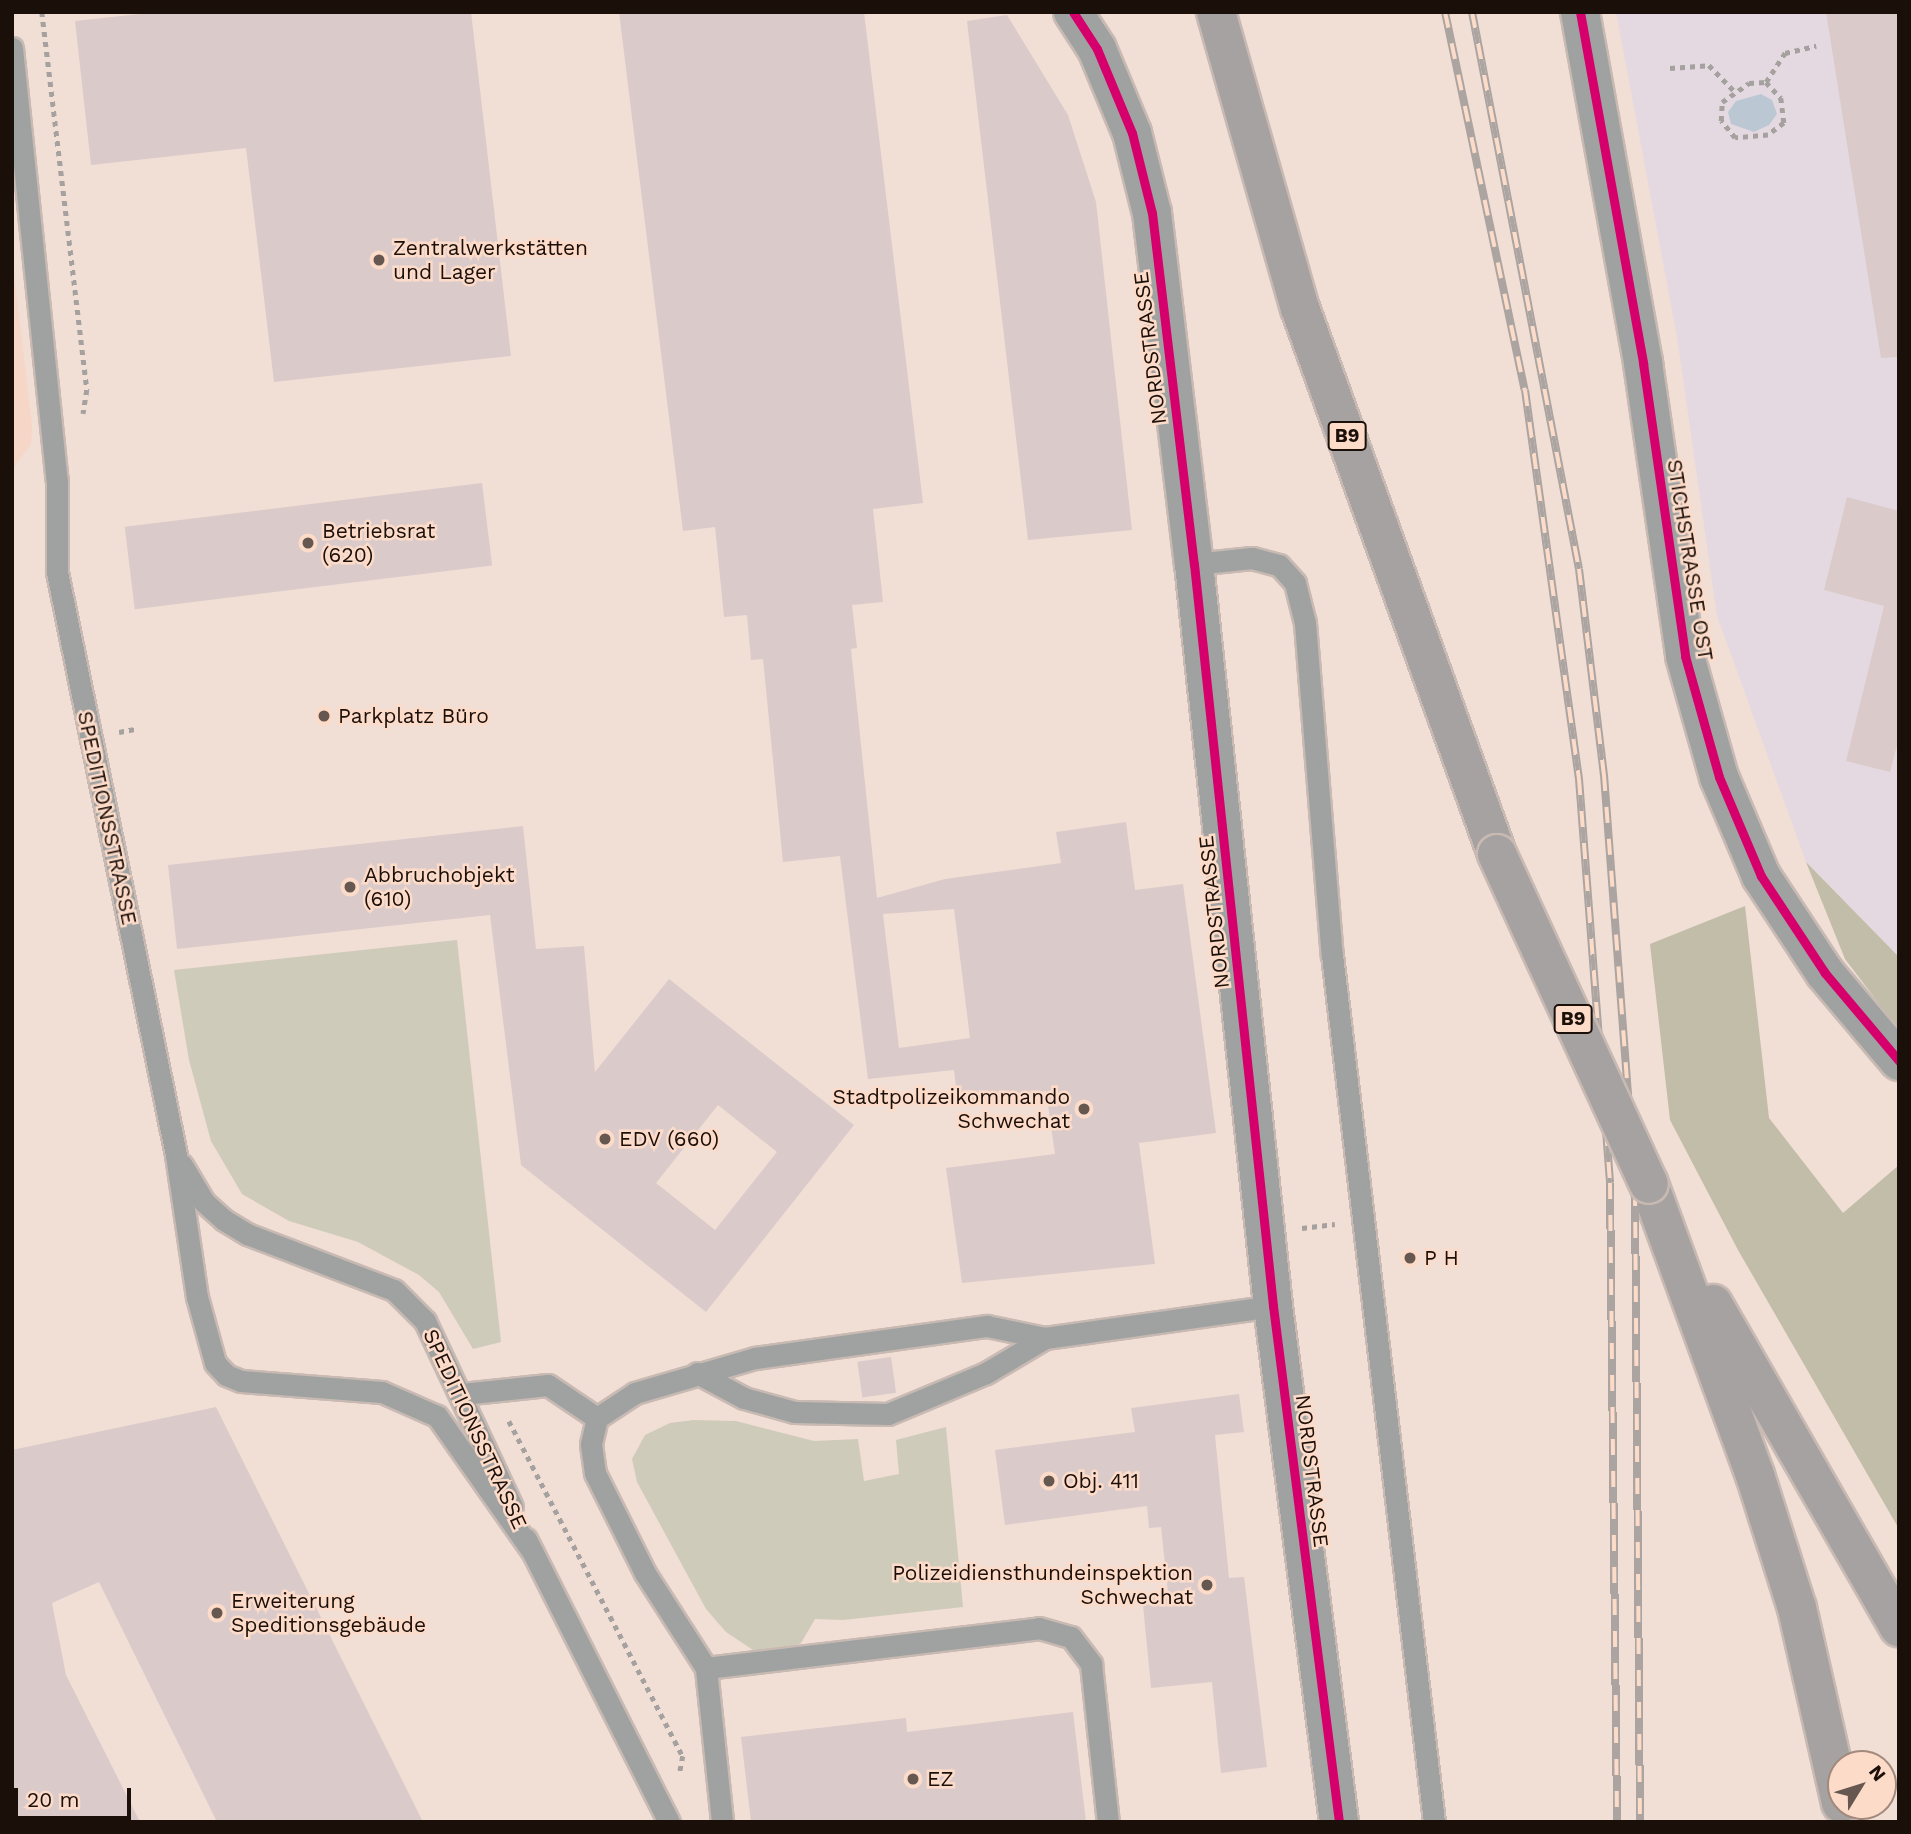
<!DOCTYPE html>
<html>
<head>
<meta charset="utf-8">
<style>
  body { margin:0 }
  #map { position:relative; width:1911px; height:1834px; overflow:hidden; background:#f1ded5; font-family:"Work Sans",sans-serif }
  div>[style] { position:absolute }
  [style*='--x'] { left:calc(var(--x)*1px); top:calc(var(--y)*1px); width:calc(var(--w)*1px); rotate:calc(var(--a)*1deg) }
  .commercial>* { inset:0; background:#e5d9e1 }
  .built>* { inset:0; background:#f6d7c7 }
  .green>* { inset:0; background:#cfcbba }
  .forest>* { inset:0; background:#c1bda9 }
  .water>* { inset:0; background:#bcc7d4 }
  .building>* { inset:0; background:#dacbca; transform-origin:0 0 }
  .path>* { height:4.5px; margin-top:-2.25px; transform-origin:0; background:repeating-linear-gradient(90deg,#a4a19f 0 5px,transparent 0 10px) }
  .roads { filter:drop-shadow(2px 0 #c8bab3) drop-shadow(-2px 0 #c8bab3) drop-shadow(0 2px #c8bab3) drop-shadow(0 -2px #c8bab3) }
  .lane>* { height:21px; margin:-10.5px; padding:0 10.5px; transform-origin:10.5px; border-radius:10.5px; background:#9fa2a1 }
  .street>* { height:38px; margin:-19px; padding:0 19px; transform-origin:19px; border-radius:19px; background:#9fa2a1 }
  .primary>* { height:38px; margin:-19px; padding:0 19px; transform-origin:19px; border-radius:19px; background:#a5a2a1 }
  .rail>* { height:8px; margin-top:-4px; transform-origin:0; background:repeating-linear-gradient(90deg,#fddbc9 0 16px,#aba4a0 0 32px); box-sizing:border-box; border-block:2px solid #aba4a0 }
  .bridges { filter:drop-shadow(2px 0 #c8bab3) drop-shadow(-2px 0 #c8bab3) drop-shadow(0 2px #c8bab3) drop-shadow(0 -2px #c8bab3) }
  .primary-bridge>* { height:38px; margin:-19px; padding:0 19px; transform-origin:19px; border-radius:19px; background:#a5a2a1 }
  .cycleway>* { height:9px; margin:-4.5px; padding:0 4.5px; transform-origin:4.5px; border-radius:4.5px; background:#d6006c }
  .dots>* { width:19px; height:19px; translate:-50% -50%; box-sizing:border-box; border:4px solid #fddbc9; border-radius:50% }
  span { translate:-50% -50%; white-space:nowrap; text-align:center; line-height:1.15; -webkit-text-stroke:5px #fddbc9; paint-order:stroke }
  .shield-label span { padding:2px 5px; background:#fddbc9; border:2px solid; border-radius:5px; -webkit-text-stroke-width:0 }
  .shield-label { font-size:19px; color:#1b0f09; font-weight:700 }
  .poi-label { font-size:21px; color:#1b0f09 }
  .left { translate:0 -50%; text-align:left }
  .right { translate:-100% -50%; text-align:right }
  .street-label { font-size:21px; color:#1b0f09 }
  .frame { position:absolute; inset:0; border:14px solid #1b0f09; pointer-events:none }
  .north { position:absolute; left:1827px; top:1750px; width:70px; height:70px; box-sizing:border-box; background:#fddbc9; border:2px solid #a3897c; border-radius:50%; rotate:52deg; font-size:19px; font-weight:700; line-height:28px; text-align:center; color:#1b0f09 }
  .north::after { content:''; display:block; margin:auto; width:24px; height:32px; background:#665750; clip-path:polygon(50% 0,100% 100%,50% 72%,0 100%) }
  .scale { position:absolute; left:14px; top:1788px; width:117px; height:32px; box-sizing:border-box; border:4px solid #1b0f09; border-top:0; padding-left:9px; font-size:21px; line-height:24px; white-space:nowrap; color:#1b0f09; -webkit-text-stroke:5px #fddbc9; paint-order:stroke }
</style>
</head>
<body>
<div id="map">
  <div class="commercial">
    <i style="clip-path:polygon(1616px 12px,1899px 12px,1899px 957px,1806px 862px,1717px 616px,1677px 337px)"></i>
  </div>
  <div class="built">
    <i style="clip-path:polygon(12px 257px,32px 424px,31px 444px,12px 470px)"></i>
  </div>
  <div class="green">
    <i style="clip-path:polygon(457px 940px,501px 1342px,473px 1349px,439px 1292px,419px 1275px,358px 1242px,289px 1221px,242px 1194px,211px 1141px,189px 1060px,174px 970px)"></i>
    <i style="clip-path:polygon(693px 1420px,736px 1421px,814px 1441px,858px 1439px,864px 1481px,899px 1474px,896px 1440px,946px 1427px,963px 1607px,843px 1620px,815px 1619px,801px 1643px,782px 1654px,753px 1650px,726px 1632px,706px 1609px,637px 1482px,632px 1459px,645px 1435px,670px 1423px)"></i>
  </div>
  <div class="forest">
    <i style="clip-path:polygon(1806px 862px,1899px 957px,1899px 1030px,1845px 959px)"></i>
    <i style="clip-path:polygon(1745px 906px,1769px 1118px,1843px 1213px,1899px 1165px,1899px 1529px,1738px 1250px,1670px 1120px,1650px 944px)"></i>
  </div>
  <div class="water">
    <i style="clip-path:polygon(1761px 94px,1772px 100px,1777px 114px,1769px 125px,1754px 132px,1731px 124px,1728px 112px,1736px 101px)"></i>
  </div>
  <div class="building">
    <i style="clip-path:polygon(158px 12px,471px 12px,511px 356px,274px 382px,246px 148px,91px 165px,75px 21px)"></i>
    <i style="clip-path:polygon(evenodd,619px 12px,864px 12px,923px 503px,873px 509px,883px 602px,852px 605px,857px 648px,851px 649px,877px 898px,945px 879px,1061px 863px,1056px 832px,1126px 822px,1135px 890px,1183px 884px,1216px 1133px,1139px 1143px,1155px 1264px,962px 1283px,946px 1168px,1055px 1154px,1046px 1091px,958px 1103px,954px 1070px,868px 1079px,840px 856px,783px 862px,763px 659px,751px 660px,747px 615px,724px 617px,715px 527px,683px 531px,619px 12px,954px 909px,970px 1038px,899px 1048px,883px 914px,954px 909px)"></i>
    <i style="clip-path:polygon(1826px 12px,1899px 12px,1899px 357px,1881px 358px)"></i>
    <i style="clip-path:polygon(1007px 15px,1068px 115px,1096px 202px,1132px 530px,1028px 540px,967px 21px)"></i>
    <i style="left:482px;top:483px;width:83px;height:360px;rotate:83deg"></i>
    <i style="clip-path:polygon(1847px 497px,1899px 511px,1899px 738px,1890px 772px,1846px 761px,1884px 606px,1824px 590px)"></i>
    <i style="clip-path:polygon(evenodd,523px 826px,536px 949px,584px 946px,595px 1072px,669px 979px,854px 1125px,706px 1312px,521px 1165px,490px 915px,177px 949px,168px 865px,523px 826px,718px 1105px,777px 1152px,715px 1230px,656px 1183px,718px 1105px)"></i>
    <i style="left:891px;top:1357px;width:36px;height:34px;rotate:82deg"></i>
    <i style="clip-path:polygon(1239px 1394px,1244px 1432px,1215px 1435px,1229px 1578px,1244px 1577px,1267px 1767px,1221px 1773px,1212px 1682px,1151px 1688px,1142px 1595px,1168px 1593px,1161px 1527px,1149px 1528px,1147px 1506px,1005px 1525px,995px 1450px,1135px 1432px,1131px 1408px)"></i>
    <i style="clip-path:polygon(216px 1407px,423px 1822px,217px 1822px,99px 1582px,52px 1603px,66px 1675px,140px 1822px,12px 1822px,12px 1450px)"></i>
    <i style="clip-path:polygon(1073px 1712px,1086px 1822px,751px 1822px,741px 1737px,906px 1718px,907px 1732px)"></i>
  </div>
  <div class="path">
    <i style="--x:42;--y:12;--w:381;--a:83.2"></i>
    <i style="--x:87;--y:390;--w:24;--a:99"></i>
    <i style="--x:1670;--y:68;--w:39;--a:-4"></i>
    <i style="--x:1709;--y:65;--w:36;--a:46"></i>
    <i style="--x:1766;--y:82;--w:22;--a:47"></i>
    <i style="--x:1781;--y:98;--w:25;--a:83"></i>
    <i style="--x:1784;--y:123;--w:20;--a:143"></i>
    <i style="--x:1768;--y:135;--w:33;--a:175"></i>
    <i style="--x:1735;--y:138;--w:22;--a:-129"></i>
    <i style="--x:1721;--y:121;--w:19;--a:-87"></i>
    <i style="--x:1722;--y:102;--w:33;--a:-35"></i>
    <i style="--x:1749;--y:83;--w:17;--a:-3"></i>
    <i style="--x:1766;--y:82;--w:35;--a:-57"></i>
    <i style="--x:1785;--y:53;--w:32;--a:-13"></i>
    <i style="--x:119;--y:732;--w:16;--a:-11"></i>
    <i style="--x:1302;--y:1228;--w:33;--a:-7"></i>
    <i style="--x:509;--y:1421;--w:377;--a:62.6"></i>
    <i style="--x:683;--y:1756;--w:16;--a:101"></i>
  </div>
  <div class="roads">
    <div class="lane">
      <i style="--x:12;--y:48;--w:434;--a:84.1"></i>
      <i style="--x:57;--y:480;--w:92;--a:90"></i>
      <i style="--x:57;--y:572;--w:595;--a:78.46"></i>
      <i style="--x:176;--y:1155;--w:144;--a:81.6"></i>
      <i style="--x:197;--y:1297;--w:68;--a:74.7"></i>
      <i style="--x:215;--y:1363;--w:16;--a:47"></i>
      <i style="--x:226;--y:1375;--w:16;--a:22"></i>
      <i style="--x:241;--y:1381;--w:141;--a:4.5"></i>
      <i style="--x:382;--y:1392;--w:60;--a:23.6"></i>
      <i style="--x:437;--y:1416;--w:165;--a:54.9"></i>
      <i style="--x:1194;--y:564;--w:58;--a:-5.9"></i>
      <i style="--x:1252;--y:558;--w:28;--a:15"></i>
      <i style="--x:1279;--y:565;--w:24;--a:48"></i>
      <i style="--x:1295;--y:583;--w:41;--a:76"></i>
      <i style="--x:1305;--y:623;--w:333;--a:85.4"></i>
      <i style="--x:1332;--y:955;--w:873;--a:83.29"></i>
      <i style="--x:182;--y:1165;--w:43;--a:59.3"></i>
      <i style="--x:204;--y:1202;--w:27;--a:42"></i>
      <i style="--x:224;--y:1220;--w:27;--a:31"></i>
      <i style="--x:247;--y:1234;--w:157;--a:20.9"></i>
      <i style="--x:394;--y:1290;--w:44;--a:45"></i>
      <i style="--x:425;--y:1321;--w:205;--a:64.9"></i>
      <i style="--x:697;--y:1373;--w:53;--a:28"></i>
      <i style="--x:744;--y:1398;--w:52;--a:15.6"></i>
      <i style="--x:794;--y:1412;--w:94;--a:1.2"></i>
      <i style="--x:888;--y:1414;--w:106;--a:-22.7"></i>
      <i style="--x:986;--y:1373;--w:69;--a:-30.7"></i>
      <i style="--x:462;--y:1394;--w:86;--a:-6"></i>
      <i style="--x:548;--y:1385;--w:59;--a:34"></i>
      <i style="--x:526;--y:1539;--w:317;--a:63.2"></i>
      <i style="--x:706;--y:1668;--w:335;--a:-6.8"></i>
      <i style="--x:1039;--y:1628;--w:33;--a:16"></i>
      <i style="--x:1071;--y:1637;--w:34;--a:53"></i>
      <i style="--x:1091;--y:1664;--w:159;--a:83.9"></i>
      <i style="--x:722;--y:1821;--w:154;--a:-96"></i>
      <i style="--x:706;--y:1668;--w:113;--a:-122.7"></i>
      <i style="--x:645;--y:1573;--w:112;--a:-116.6"></i>
      <i style="--x:595;--y:1473;--w:29;--a:-98"></i>
      <i style="--x:591;--y:1444;--w:27;--a:-77"></i>
      <i style="--x:597;--y:1418;--w:45;--a:-33.3"></i>
      <i style="--x:635;--y:1393;--w:125;--a:-16.3"></i>
      <i style="--x:755;--y:1358;--w:234;--a:-7.9"></i>
      <i style="--x:987;--y:1326;--w:59;--a:11.7"></i>
      <i style="--x:1045;--y:1338;--w:230;--a:-8"></i>
    </div>
    <div class="street">
      <i style="--x:1073;--y:12;--w:44;--a:57"></i>
      <i style="--x:1097;--y:49;--w:91;--a:67.4"></i>
      <i style="--x:1132;--y:133;--w:82;--a:76"></i>
      <i style="--x:1152;--y:213;--w:354;--a:83.2"></i>
      <i style="--x:1194;--y:564;--w:746;--a:83.92"></i>
      <i style="--x:1273;--y:1306;--w:520;--a:82.71"></i>
      <i style="--x:1580;--y:12;--w:357;--a:79.8"></i>
      <i style="--x:1643;--y:363;--w:296;--a:81.8"></i>
      <i style="--x:1685;--y:656;--w:126;--a:74.3"></i>
      <i style="--x:1719;--y:777;--w:108;--a:67"></i>
      <i style="--x:1761;--y:876;--w:116;--a:56.6"></i>
      <i style="--x:1825;--y:973;--w:115;--a:49.9"></i>
    </div>
    <div class="primary">
      <i style="--x:1216;--y:12;--w:308;--a:74.2"></i>
      <i style="--x:1300;--y:308;--w:580;--a:70.16"></i>
      <i style="--x:1649;--y:1184;--w:310;--a:70"></i>
      <i style="--x:1755;--y:1475;--w:139;--a:72.5"></i>
      <i style="--x:1797;--y:1608;--w:200;--a:77.3"></i>
      <i style="--x:1713;--y:1304;--w:373;--a:60.1"></i>
    </div>
  </div>
  <div class="rail">
    <i style="--x:1445;--y:12;--w:386;--a:78.1"></i>
    <i style="--x:1525;--y:390;--w:393;--a:82.1"></i>
    <i style="--x:1579;--y:779;--w:405;--a:85.6"></i>
    <i style="--x:1610;--y:1183;--w:639;--a:89.37"></i>
    <i style="--x:1472;--y:12;--w:567;--a:79.13"></i>
    <i style="--x:1579;--y:569;--w:208;--a:83.1"></i>
    <i style="--x:1604;--y:775;--w:416;--a:85.7"></i>
    <i style="--x:1635;--y:1190;--w:632;--a:89.55"></i>
  </div>
  <div class="bridges">
    <div class="primary-bridge">
      <i style="--x:1497;--y:854;--w:363;--a:65.3"></i>
    </div>
  </div>
  <div class="cycleway">
    <i style="--x:1073;--y:12;--w:44;--a:57"></i>
    <i style="--x:1097;--y:49;--w:91;--a:67.4"></i>
    <i style="--x:1132;--y:133;--w:82;--a:76"></i>
    <i style="--x:1152;--y:213;--w:354;--a:83.2"></i>
    <i style="--x:1194;--y:564;--w:746;--a:83.92"></i>
    <i style="--x:1273;--y:1306;--w:520;--a:82.71"></i>
    <i style="--x:1580;--y:12;--w:357;--a:79.8"></i>
    <i style="--x:1643;--y:363;--w:296;--a:81.8"></i>
    <i style="--x:1685;--y:656;--w:126;--a:74.3"></i>
    <i style="--x:1719;--y:777;--w:108;--a:67"></i>
    <i style="--x:1761;--y:876;--w:116;--a:56.6"></i>
    <i style="--x:1825;--y:973;--w:115;--a:49.9"></i>
  </div>
  <div class="dots">
    <i style="left:379px;top:260px;background:#665750"></i>
    <i style="left:308px;top:543px;background:#665750"></i>
    <i style="left:324px;top:716px;background:#665750"></i>
    <i style="left:350px;top:887px;background:#665750"></i>
    <i style="left:1084px;top:1109px;background:#665750"></i>
    <i style="left:605px;top:1139px;background:#665750"></i>
    <i style="left:1410px;top:1258px;background:#665750"></i>
    <i style="left:1049px;top:1481px;background:#665750"></i>
    <i style="left:1207px;top:1585px;background:#665750"></i>
    <i style="left:217px;top:1613px;background:#665750"></i>
    <i style="left:913px;top:1779px;background:#665750"></i>
  </div>
  <div class="shield-label">
    <span style="left:1347px;top:436px">B9</span>
    <span style="left:1573px;top:1019px">B9</span>
  </div>
  <div class="poi-label">
    <span class="left" style="left:393px;top:260px">Zentralwerkstätten<br>und Lager</span>
    <span class="left" style="left:322px;top:543px">Betriebsrat<br>(620)</span>
    <span class="left" style="left:338px;top:716px">Parkplatz Büro</span>
    <span class="left" style="left:364px;top:887px">Abbruchobjekt<br>(610)</span>
    <span class="right" style="left:1070px;top:1109px">Stadtpolizeikommando<br>Schwechat</span>
    <span class="left" style="left:619px;top:1139px">EDV (660)</span>
    <span class="left" style="left:1424px;top:1258px">P H</span>
    <span class="left" style="left:1063px;top:1481px">Obj. 411</span>
    <span class="right" style="left:1193px;top:1585px">Polizeidiensthundeinspektion<br>Schwechat</span>
    <span class="left" style="left:231px;top:1613px">Erweiterung<br>Speditionsgebäude</span>
    <span class="left" style="left:927px;top:1779px">EZ</span>
  </div>
  <div class="street-label">
    <span style="left:1150px;top:348px;rotate:-97deg">NORDSTRASSE</span>
    <span style="left:1690px;top:560px;rotate:81deg">STICHSTRASSE OST</span>
    <span style="left:107px;top:818px;rotate:78deg">SPEDITIONSSTRASSE</span>
    <span style="left:1214px;top:912px;rotate:-96deg">NORDSTRASSE</span>
    <span style="left:475px;top:1429px;rotate:65deg">SPEDITIONSSTRASSE</span>
    <span style="left:1312px;top:1471px;rotate:83deg">NORDSTRASSE</span>
  </div>
  <div class="frame"></div>
  <div class="north">N</div>
  <div class="scale">20 m</div>
</div>
</body>
</html>
